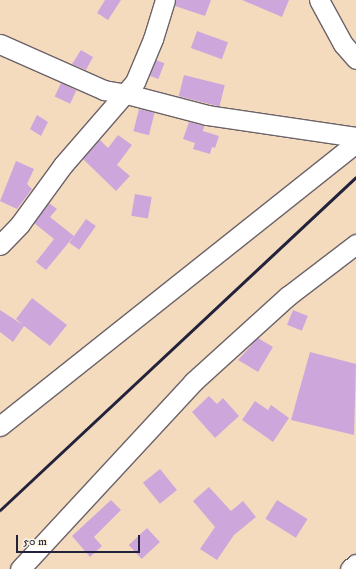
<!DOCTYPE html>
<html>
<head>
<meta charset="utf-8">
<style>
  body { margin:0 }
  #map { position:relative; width:356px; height:569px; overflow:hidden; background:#f5dbbe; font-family:"IM FELL DW Pica",serif }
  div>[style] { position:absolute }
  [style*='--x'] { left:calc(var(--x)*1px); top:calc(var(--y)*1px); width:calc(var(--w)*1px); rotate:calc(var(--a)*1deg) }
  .building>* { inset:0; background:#cda7dc; transform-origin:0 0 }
  .roads { filter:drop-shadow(1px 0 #6c6369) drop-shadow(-1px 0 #6c6369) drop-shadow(0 1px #6c6369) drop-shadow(0 -1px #6c6369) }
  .street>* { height:19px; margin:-9.5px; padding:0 9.5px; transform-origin:9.5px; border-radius:9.5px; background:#fff }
  .rail>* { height:3px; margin:-1.5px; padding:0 1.5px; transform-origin:1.5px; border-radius:1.5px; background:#22223b }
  span { translate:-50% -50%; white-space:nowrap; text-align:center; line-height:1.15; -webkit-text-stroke:3.5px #fcf5e5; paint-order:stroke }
  .scale { position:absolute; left:16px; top:535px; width:124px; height:18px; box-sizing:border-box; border:2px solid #22223b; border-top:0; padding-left:5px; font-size:12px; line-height:14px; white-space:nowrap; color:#22223b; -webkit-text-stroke:3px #fcf5e5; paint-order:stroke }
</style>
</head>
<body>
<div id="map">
  <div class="building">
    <i style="clip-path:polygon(105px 0,121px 0,108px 20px,97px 13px)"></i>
    <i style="clip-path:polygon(176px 0,211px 0,205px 16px,175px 6px)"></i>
    <i style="clip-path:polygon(242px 0,289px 0,282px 17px)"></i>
    <i style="left:197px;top:31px;width:33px;height:18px;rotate:20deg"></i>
    <i style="clip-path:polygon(81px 50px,93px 57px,86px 70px,72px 64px)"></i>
    <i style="left:156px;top:60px;width:9px;height:17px;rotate:21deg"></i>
    <i style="left:184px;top:75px;width:42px;height:22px;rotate:14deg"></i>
    <i style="left:61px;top:83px;width:17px;height:15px;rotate:25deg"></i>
    <i style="left:139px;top:109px;width:16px;height:23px;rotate:14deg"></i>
    <i style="clip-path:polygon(37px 115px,48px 122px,41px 136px,30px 129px)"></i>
    <i style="clip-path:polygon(189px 122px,204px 126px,203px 131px,219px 136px,215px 148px,212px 147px,210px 154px,193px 149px,195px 143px,183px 139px)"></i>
    <i style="clip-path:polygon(118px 135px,132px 145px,117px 165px,130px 176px,116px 191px,83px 159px,100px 140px,108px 148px)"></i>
    <i style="clip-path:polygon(16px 161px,34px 169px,27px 184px,32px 189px,17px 209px,0 201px)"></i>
    <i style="left:135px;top:194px;width:17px;height:22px;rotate:10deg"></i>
    <i style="clip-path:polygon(49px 203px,57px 209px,50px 217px,74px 236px,46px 270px,36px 262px,54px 239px,34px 223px)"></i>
    <i style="left:86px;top:219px;width:12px;height:29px;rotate:35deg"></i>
    <i style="clip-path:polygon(32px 298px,67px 325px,50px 346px,24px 326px,13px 342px,0 332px,0 310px,23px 325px,16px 319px)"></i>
    <i style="left:293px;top:310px;width:16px;height:16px;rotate:22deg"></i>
    <i style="clip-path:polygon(258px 338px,273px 347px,258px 372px,238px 360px)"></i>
    <i style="clip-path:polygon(310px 352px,356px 364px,354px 435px,291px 420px)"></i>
    <i style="clip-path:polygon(209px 396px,217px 404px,223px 398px,239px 416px,215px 438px,192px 412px)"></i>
    <i style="clip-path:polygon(255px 401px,268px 410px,271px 405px,289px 418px,273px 442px,242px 420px)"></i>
    <i style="left:160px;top:469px;width:27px;height:22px;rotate:51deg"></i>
    <i style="clip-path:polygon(209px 487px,231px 511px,243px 501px,256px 517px,234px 535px,217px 560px,200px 549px,215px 527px,193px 501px)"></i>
    <i style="clip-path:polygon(111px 500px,121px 510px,94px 537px,102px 546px,90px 557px,72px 536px)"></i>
    <i style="left:277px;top:500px;width:36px;height:22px;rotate:32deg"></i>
    <i style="left:147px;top:528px;width:19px;height:25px;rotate:47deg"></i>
  </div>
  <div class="roads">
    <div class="street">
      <i style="--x:319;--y:0;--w:50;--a:61.4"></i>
      <i style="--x:343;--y:44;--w:20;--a:49"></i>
      <i style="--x:0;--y:44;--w:114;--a:23.9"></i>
      <i style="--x:104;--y:90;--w:23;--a:10"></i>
      <i style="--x:127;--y:94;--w:83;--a:14.7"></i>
      <i style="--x:207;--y:115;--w:151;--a:8.4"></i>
      <i style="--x:0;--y:245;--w:29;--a:-46"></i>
      <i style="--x:20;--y:224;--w:73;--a:-53.9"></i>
      <i style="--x:63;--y:165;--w:110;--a:-49.1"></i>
      <i style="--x:135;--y:82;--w:47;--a:-67.3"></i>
      <i style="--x:153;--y:39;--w:41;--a:-72.9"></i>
      <i style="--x:0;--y:426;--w:455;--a:-38.5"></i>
      <i style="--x:20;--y:569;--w:255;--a:-47.2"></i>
      <i style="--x:193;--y:382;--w:128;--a:-42.2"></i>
      <i style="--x:288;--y:296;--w:86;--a:-37.4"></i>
      <i style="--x:350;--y:569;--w:8;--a:-40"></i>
    </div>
  </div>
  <div class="rail">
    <i style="--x:0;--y:510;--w:487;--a:-43.1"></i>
  </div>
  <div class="scale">50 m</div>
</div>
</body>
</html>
